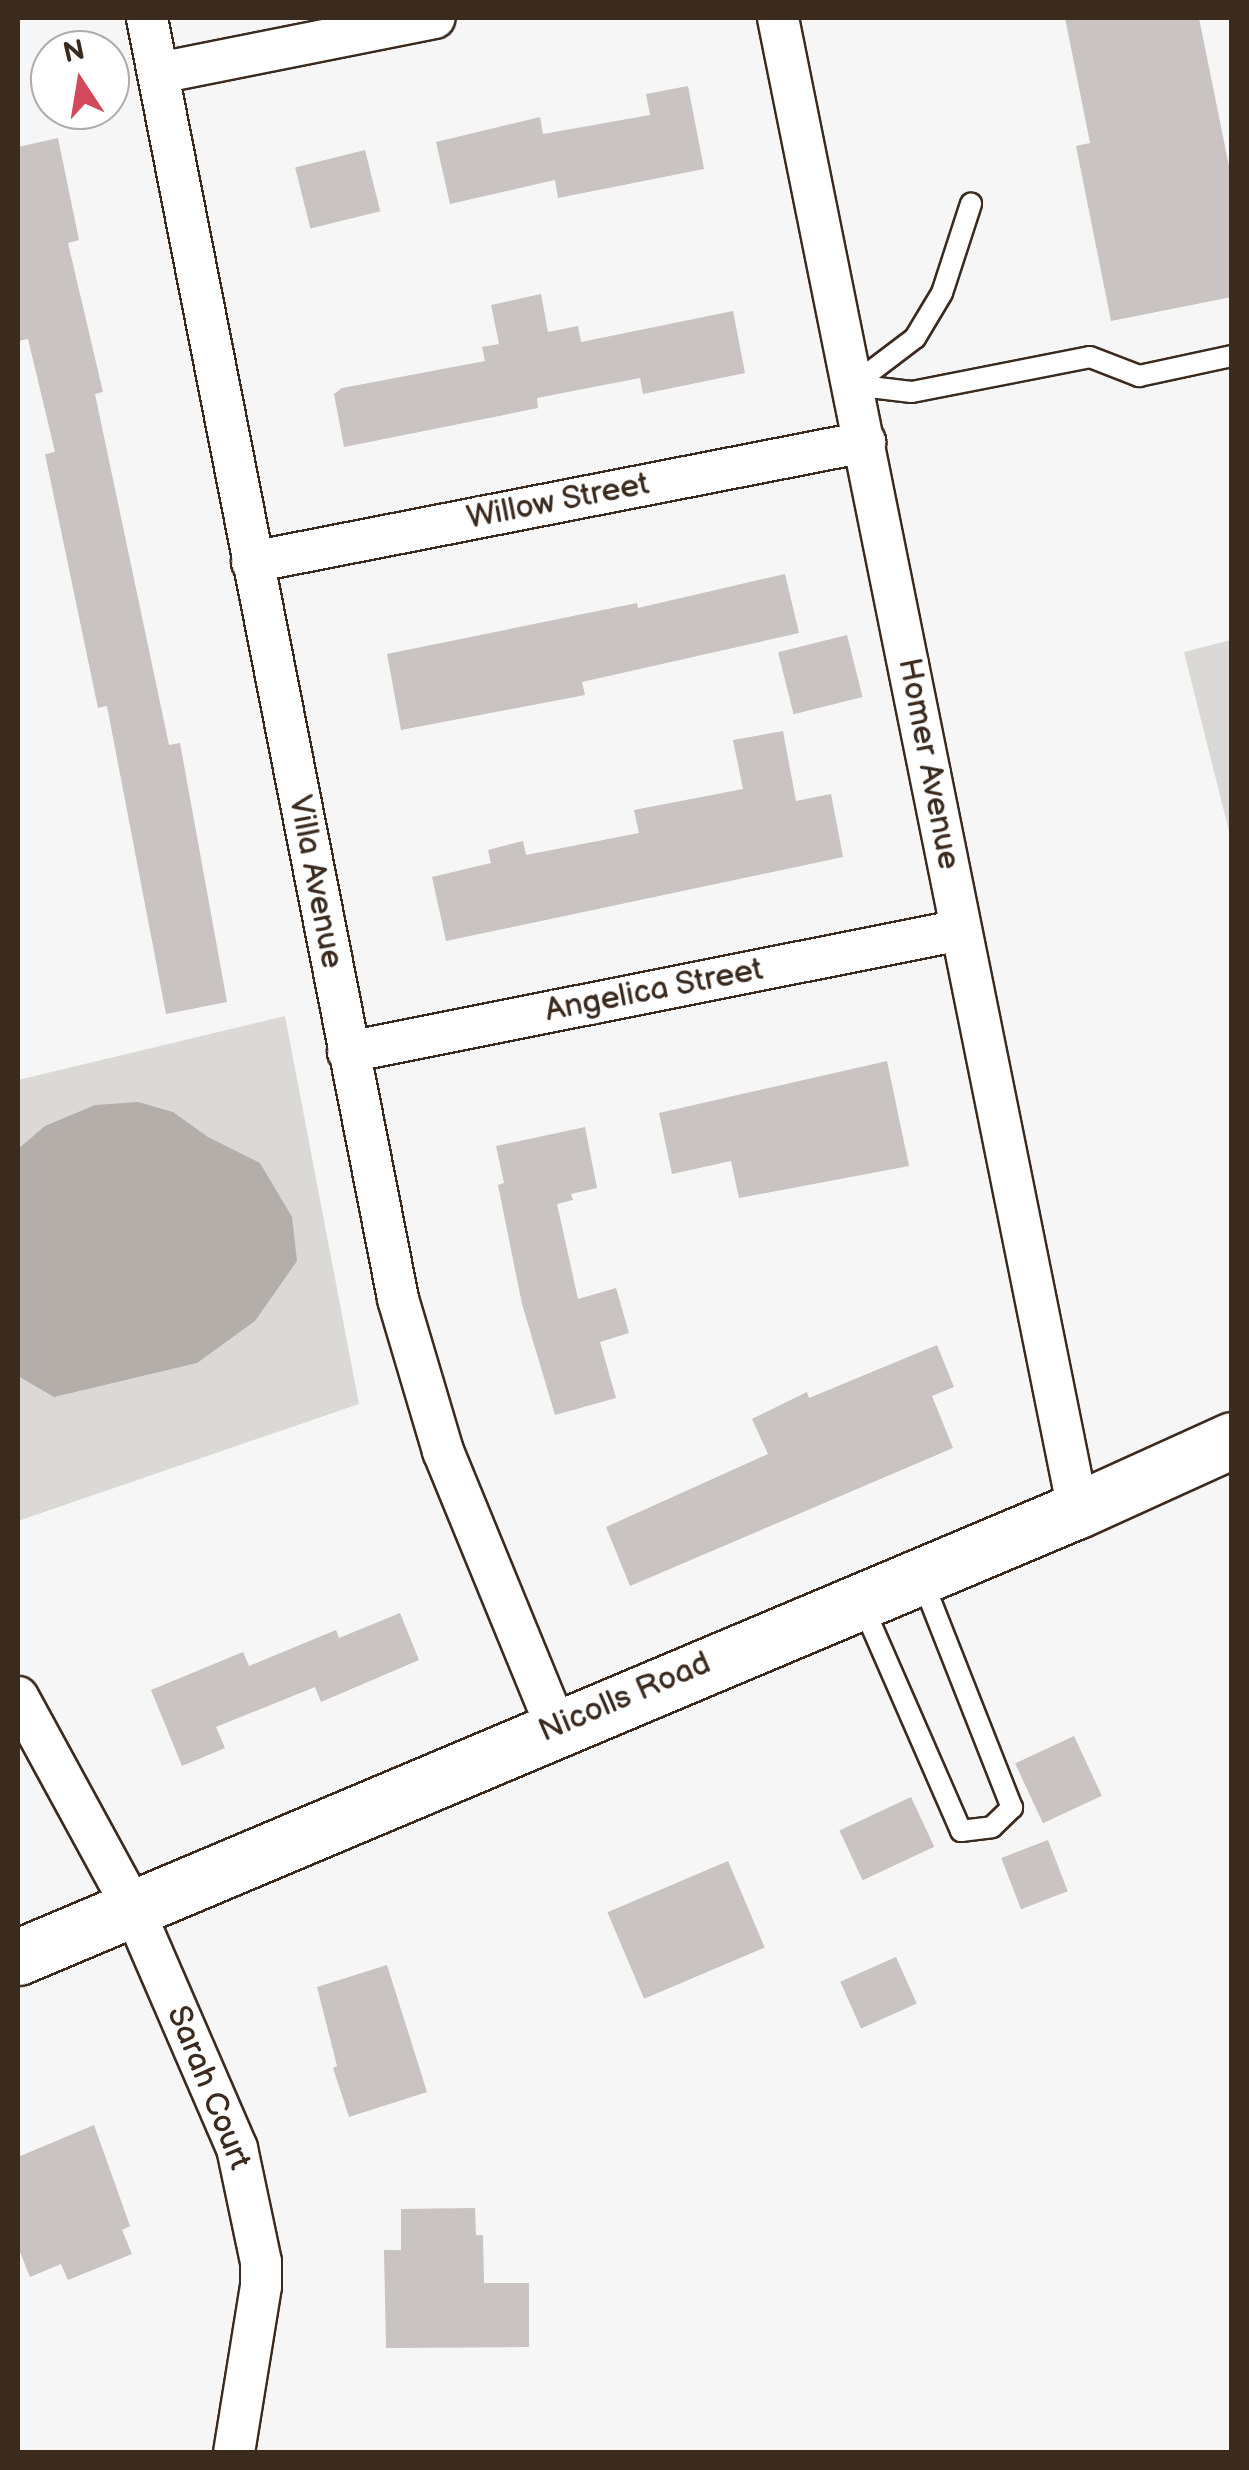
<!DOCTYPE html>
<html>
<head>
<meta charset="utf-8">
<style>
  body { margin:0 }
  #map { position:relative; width:1249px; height:2470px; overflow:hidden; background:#f7f6f6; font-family:"Balsamiq Sans",sans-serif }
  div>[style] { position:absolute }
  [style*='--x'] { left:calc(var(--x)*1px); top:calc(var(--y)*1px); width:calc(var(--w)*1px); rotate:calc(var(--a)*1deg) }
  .green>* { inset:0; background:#dbd9d6 }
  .water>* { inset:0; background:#b4aeaa }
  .building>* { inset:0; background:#c9c3c1; transform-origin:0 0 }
  .roads { filter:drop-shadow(2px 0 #3b2a1e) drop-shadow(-2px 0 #3b2a1e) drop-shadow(0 2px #3b2a1e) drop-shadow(0 -2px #3b2a1e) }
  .lane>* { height:20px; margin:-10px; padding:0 10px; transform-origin:10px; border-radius:10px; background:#fff }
  .street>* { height:40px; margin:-20px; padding:0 20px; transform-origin:20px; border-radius:20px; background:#fff }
  .secondary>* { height:55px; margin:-27.5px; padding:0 27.5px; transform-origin:27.5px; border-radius:27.5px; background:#fff }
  span { translate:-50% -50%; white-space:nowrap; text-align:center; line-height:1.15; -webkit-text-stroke:10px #fff; paint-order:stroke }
  .street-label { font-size:32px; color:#3b2a1e }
  .frame { position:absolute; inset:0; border:20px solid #3b2a1e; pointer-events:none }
  .north { position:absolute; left:30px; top:30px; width:100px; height:100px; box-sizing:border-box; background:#fff; border:2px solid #b1aaa5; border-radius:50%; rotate:348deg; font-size:28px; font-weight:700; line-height:40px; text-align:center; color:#3b2a1e }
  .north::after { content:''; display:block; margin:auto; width:35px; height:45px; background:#d1495b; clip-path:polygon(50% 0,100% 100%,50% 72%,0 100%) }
</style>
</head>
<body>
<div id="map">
  <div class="green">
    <i style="clip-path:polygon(1231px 640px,1232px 640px,1231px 839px,1184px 652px)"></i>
    <i style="clip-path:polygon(285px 1016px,359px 1404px,18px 1521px,18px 1080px)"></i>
  </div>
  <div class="water">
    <i style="clip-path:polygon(138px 1102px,173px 1112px,208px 1137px,260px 1163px,292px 1217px,297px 1261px,255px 1321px,197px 1363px,54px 1397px,18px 1376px,18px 1149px,45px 1126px,95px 1105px)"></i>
  </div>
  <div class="building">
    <i style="clip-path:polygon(1065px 18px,1199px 18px,1232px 181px,1232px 297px,1111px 321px,1076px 146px,1090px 143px)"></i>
    <i style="clip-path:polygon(688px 86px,704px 169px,558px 198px,555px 180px,450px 204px,436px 142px,540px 117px,543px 134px,650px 115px,646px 94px)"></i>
    <i style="clip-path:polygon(58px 138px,79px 240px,68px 243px,103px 392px,95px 394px,169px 745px,180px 743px,227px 1002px,166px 1014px,107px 706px,98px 708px,45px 454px,55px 452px,28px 339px,18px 341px,18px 147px)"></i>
    <i style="left:365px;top:150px;width:63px;height:72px;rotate:76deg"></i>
    <i style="clip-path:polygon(541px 294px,548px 332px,578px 326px,581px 342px,733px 311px,745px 373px,643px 394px,640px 378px,537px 398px,538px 408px,344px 447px,334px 394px,342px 388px,485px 361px,482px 347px,499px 344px,491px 305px)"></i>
    <i style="clip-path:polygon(785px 574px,799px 633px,582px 682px,585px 695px,401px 730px,387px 654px,637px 603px,638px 608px)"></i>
    <i style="left:847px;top:635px;width:64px;height:71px;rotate:76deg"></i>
    <i style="clip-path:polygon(783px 731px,796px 801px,831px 794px,843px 857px,446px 941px,432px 877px,491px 863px,488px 850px,523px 841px,526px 855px,639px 833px,634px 810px,743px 789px,733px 740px)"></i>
    <i style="clip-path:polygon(887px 1061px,909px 1166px,739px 1198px,731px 1161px,672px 1174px,659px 1113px)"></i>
    <i style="clip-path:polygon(585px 1127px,597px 1188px,571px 1194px,573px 1200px,557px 1204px,578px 1299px,616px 1288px,629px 1333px,600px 1342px,616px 1398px,555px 1415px,522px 1304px,498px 1185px,504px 1183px,496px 1146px)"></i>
    <i style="clip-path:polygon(937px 1345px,954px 1387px,932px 1396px,953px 1448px,630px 1586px,606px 1527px,768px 1454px,752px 1419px,807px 1392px,809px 1398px)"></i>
    <i style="clip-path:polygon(400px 1613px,419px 1660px,321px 1702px,315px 1687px,216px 1727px,225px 1748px,182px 1766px,151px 1690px,243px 1652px,249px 1666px,336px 1630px,339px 1638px)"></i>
    <i style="left:1074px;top:1736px;width:66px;height:65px;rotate:65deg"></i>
    <i style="left:911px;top:1797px;width:55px;height:79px;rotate:65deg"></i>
    <i style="left:1048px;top:1840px;width:55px;height:50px;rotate:69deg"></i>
    <i style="left:728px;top:1861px;width:94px;height:131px;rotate:67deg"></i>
    <i style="left:896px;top:1957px;width:51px;height:61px;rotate:66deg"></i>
    <i style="clip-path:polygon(387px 1965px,427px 2092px,349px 2117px,333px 2068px,337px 2066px,317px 1987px)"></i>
    <i style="clip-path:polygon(94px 2125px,130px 2226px,122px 2230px,132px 2254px,68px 2280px,61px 2264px,30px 2277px,18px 2247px,18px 2157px)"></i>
    <i style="clip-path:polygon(475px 2208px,476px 2235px,483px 2235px,484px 2283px,529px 2283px,529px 2347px,386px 2348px,384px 2250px,401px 2250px,401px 2209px)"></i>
  </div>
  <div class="roads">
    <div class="lane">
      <i style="--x:853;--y:385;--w:59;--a:6.8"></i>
      <i style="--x:912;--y:392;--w:181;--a:-11.1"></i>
      <i style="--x:1090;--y:357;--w:53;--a:21.2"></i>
      <i style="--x:1139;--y:376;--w:95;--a:-12.1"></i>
      <i style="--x:853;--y:385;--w:78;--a:-37.2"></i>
      <i style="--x:915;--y:338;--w:52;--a:-59"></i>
      <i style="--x:942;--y:293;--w:94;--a:-72"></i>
      <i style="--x:861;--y:1602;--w:250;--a:66.4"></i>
      <i style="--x:961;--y:1831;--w:31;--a:-7"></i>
      <i style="--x:992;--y:1827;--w:28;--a:-44"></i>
      <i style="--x:1012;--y:1808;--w:248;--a:-111.5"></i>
    </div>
    <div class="street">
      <i style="--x:147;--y:18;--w:1305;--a:78.91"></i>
      <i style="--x:398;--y:1299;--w:159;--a:73.5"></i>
      <i style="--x:443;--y:1451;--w:298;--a:67.7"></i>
      <i style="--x:778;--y:18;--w:1522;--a:78.63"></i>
      <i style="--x:159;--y:73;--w:281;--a:-11.3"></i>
      <i style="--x:252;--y:562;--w:625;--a:-11.08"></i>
      <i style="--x:348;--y:1052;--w:625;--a:-11.26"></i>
      <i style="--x:18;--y:1697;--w:240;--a:61.4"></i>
      <i style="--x:133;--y:1908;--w:262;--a:66.6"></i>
      <i style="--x:237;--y:2148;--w:116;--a:78.1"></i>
      <i style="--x:261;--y:2262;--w:24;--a:90"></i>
      <i style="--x:261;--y:2286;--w:168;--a:99.2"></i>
    </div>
    <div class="secondary">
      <i style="--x:18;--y:1957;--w:1150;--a:-22.87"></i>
      <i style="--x:1078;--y:1510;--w:169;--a:-24.4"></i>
    </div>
  </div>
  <div class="street-label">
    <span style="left:558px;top:502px;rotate:-11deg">Willow Street</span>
    <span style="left:928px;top:764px;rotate:79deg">Homer Avenue</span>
    <span style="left:315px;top:882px;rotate:79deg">Villa Avenue</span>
    <span style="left:654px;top:991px;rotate:-11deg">Angelica Street</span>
    <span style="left:625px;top:1698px;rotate:-23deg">Nicolls Road</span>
    <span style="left:208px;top:2088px;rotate:68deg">Sarah Court</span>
  </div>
  <div class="frame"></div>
  <div class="north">N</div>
</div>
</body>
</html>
